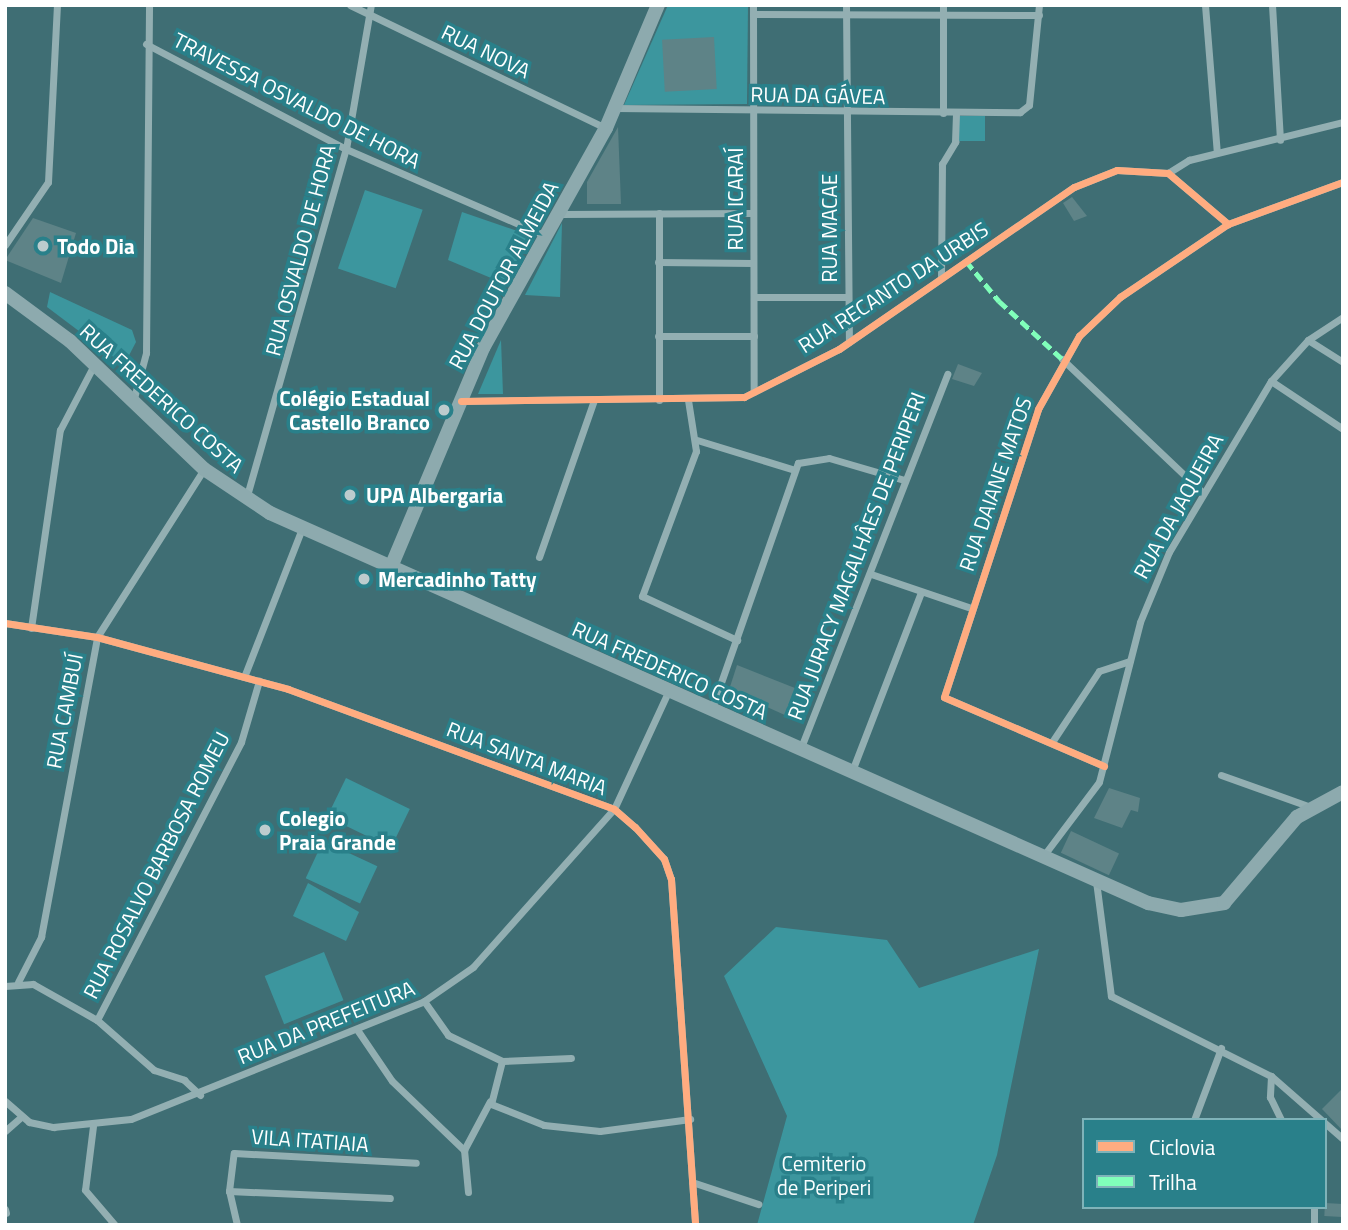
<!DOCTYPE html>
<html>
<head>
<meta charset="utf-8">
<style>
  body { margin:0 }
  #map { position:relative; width:1348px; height:1230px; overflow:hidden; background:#3f6e74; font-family:"Titillium Web",sans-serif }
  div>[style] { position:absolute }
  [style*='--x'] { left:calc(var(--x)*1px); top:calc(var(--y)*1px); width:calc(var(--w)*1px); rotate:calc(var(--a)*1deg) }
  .green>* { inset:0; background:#3c969e; transform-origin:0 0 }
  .building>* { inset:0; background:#5e8387; transform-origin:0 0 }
  .street>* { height:7px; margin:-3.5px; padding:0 3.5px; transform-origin:3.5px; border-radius:3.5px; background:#93afb2 }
  .secondary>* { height:14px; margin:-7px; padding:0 7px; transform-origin:7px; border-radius:7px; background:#8daaae }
  .quiet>* { height:5px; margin-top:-2.5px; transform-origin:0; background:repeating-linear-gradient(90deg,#80ffba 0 10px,transparent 0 15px) }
  .cycleway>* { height:7px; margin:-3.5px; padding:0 3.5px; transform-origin:3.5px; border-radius:3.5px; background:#ffac80 }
  .dots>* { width:19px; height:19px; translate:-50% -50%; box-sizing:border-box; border:4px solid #29808a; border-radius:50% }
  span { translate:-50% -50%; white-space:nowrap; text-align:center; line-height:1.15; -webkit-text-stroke:7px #29808a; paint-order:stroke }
  .street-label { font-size:21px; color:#fff }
  .poi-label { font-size:21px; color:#fff; font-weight:700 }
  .left { translate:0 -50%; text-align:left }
  .right { translate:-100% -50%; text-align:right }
  .park-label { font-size:21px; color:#fafefe }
  .frame { position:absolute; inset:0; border:7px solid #fff; pointer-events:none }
  .legend { position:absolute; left:1082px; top:1118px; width:245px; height:91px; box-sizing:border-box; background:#29808a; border:2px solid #7fb3b9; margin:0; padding:9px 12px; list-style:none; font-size:21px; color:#fff }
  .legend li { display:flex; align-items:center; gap:14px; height:35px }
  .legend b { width:35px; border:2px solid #7fb3b9 }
</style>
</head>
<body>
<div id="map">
  <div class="green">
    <i style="clip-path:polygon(668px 5px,748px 5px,747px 104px,624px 105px)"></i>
    <i style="left:985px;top:116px;width:25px;height:27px;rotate:90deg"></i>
    <i style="left:365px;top:190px;width:61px;height:83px;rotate:19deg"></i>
    <i style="clip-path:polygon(462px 212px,532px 236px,503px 283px,448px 260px)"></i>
    <i style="clip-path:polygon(562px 223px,560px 297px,525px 295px)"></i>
    <i style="clip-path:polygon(50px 292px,132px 330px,136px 342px,124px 365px,47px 307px)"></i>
    <i style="clip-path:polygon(501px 340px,503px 394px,478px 394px)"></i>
    <i style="left:346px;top:778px;width:71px;height:43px;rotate:26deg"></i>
    <i style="left:323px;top:841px;width:60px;height:41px;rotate:25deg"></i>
    <i style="clip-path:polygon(308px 883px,359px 912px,346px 941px,293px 916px)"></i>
    <i style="clip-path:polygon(776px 927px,887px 940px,919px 988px,1039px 949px,997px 1155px,973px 1225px,757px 1225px,787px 1116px,724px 976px)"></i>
    <i style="left:324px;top:952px;width:52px;height:64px;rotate:68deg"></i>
  </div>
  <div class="building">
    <i style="left:714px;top:37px;width:52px;height:52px;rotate:87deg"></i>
    <i style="clip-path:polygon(618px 127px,621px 204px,587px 204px,587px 182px)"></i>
    <i style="clip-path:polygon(1072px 197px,1087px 216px,1074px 221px,1063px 203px)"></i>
    <i style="clip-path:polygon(33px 218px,76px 233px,61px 283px,5px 260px)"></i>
    <i style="clip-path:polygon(958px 364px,982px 373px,974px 386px,952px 379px)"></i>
    <i style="clip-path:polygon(737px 665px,805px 692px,787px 716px,729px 690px)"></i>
    <i style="clip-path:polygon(1109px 788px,1140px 798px,1138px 812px,1131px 810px,1122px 828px,1094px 818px)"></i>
    <i style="left:1071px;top:831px;width:53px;height:24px;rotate:25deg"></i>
    <i style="clip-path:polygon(1343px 1088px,1343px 1131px,1322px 1109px)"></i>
    <i style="left:1325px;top:1203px;width:18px;height:13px;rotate:3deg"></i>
  </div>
  <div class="street">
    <i style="--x:350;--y:5;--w:284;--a:25.7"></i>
    <i style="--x:753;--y:5;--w:387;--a:89.9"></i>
    <i style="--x:846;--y:5;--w:337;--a:89.5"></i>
    <i style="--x:1205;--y:5;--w:148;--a:85.4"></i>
    <i style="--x:1272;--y:5;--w:135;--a:86.6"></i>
    <i style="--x:753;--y:14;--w:286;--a:0.2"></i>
    <i style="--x:146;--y:44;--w:226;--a:27.7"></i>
    <i style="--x:346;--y:149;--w:218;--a:23.5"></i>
    <i style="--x:615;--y:108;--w:405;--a:0.6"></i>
    <i style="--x:1020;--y:112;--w:11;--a:-38"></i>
    <i style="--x:1029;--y:105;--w:100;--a:-84.3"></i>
    <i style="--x:943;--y:113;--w:108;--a:-90"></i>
    <i style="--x:1168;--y:173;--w:25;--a:-32"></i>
    <i style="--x:1189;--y:160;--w:159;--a:-13.9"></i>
    <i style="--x:560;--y:214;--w:193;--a:-0.3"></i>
    <i style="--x:5;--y:245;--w:76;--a:-55.7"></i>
    <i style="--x:48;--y:182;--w:177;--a:-87.1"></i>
    <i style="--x:658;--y:262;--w:95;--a:0.6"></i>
    <i style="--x:941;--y:278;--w:114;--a:-89.5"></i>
    <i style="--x:942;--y:164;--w:26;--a:-59"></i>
    <i style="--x:955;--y:142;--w:29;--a:-88"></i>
    <i style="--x:754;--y:297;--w:93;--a:0"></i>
    <i style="--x:658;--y:336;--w:96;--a:0"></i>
    <i style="--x:1308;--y:340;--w:41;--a:32.2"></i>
    <i style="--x:1062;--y:359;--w:195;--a:43.5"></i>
    <i style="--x:1271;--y:381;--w:87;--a:33.7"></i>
    <i style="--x:134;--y:398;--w:47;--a:-75.1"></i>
    <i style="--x:146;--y:353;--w:348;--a:-89.5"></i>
    <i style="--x:659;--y:400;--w:187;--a:-90"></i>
    <i style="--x:688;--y:400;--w:52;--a:81.1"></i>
    <i style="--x:696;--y:451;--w:155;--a:110.4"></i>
    <i style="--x:642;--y:596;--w:105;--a:24.9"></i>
    <i style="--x:461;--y:401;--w:283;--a:-0.8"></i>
    <i style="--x:744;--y:397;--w:106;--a:-26.8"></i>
    <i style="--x:839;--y:349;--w:285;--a:-34.6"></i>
    <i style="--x:1074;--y:187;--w:46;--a:-21.6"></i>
    <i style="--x:1117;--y:170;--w:51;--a:3.4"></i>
    <i style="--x:1168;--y:173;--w:79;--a:40.4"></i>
    <i style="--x:697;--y:440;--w:102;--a:17"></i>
    <i style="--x:246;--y:499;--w:364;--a:-74.1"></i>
    <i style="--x:346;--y:149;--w:146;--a:-80.2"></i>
    <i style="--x:539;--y:557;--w:166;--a:-70.7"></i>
    <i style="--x:871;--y:574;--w:106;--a:18.8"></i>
    <i style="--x:5;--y:623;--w:93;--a:8.7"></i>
    <i style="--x:97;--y:637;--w:198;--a:15.2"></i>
    <i style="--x:288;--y:689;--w:347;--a:20.2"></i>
    <i style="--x:614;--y:809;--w:28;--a:41"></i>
    <i style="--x:635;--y:827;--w:43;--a:47.8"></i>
    <i style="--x:664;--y:859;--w:21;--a:71"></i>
    <i style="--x:671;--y:879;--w:347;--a:86"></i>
    <i style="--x:31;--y:628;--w:200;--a:-81.7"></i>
    <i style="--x:60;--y:430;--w:76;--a:-62.4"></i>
    <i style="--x:244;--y:677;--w:160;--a:-68.7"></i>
    <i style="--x:711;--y:711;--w:263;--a:-70.7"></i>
    <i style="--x:798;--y:463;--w:31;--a:-9"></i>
    <i style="--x:829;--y:458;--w:78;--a:16.3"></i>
    <i style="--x:1052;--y:742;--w:85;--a:-56.5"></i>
    <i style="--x:1099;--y:671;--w:32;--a:-18"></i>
    <i style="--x:800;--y:750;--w:404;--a:-68.6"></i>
    <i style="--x:1104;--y:766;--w:174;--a:-156.7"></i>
    <i style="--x:944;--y:697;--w:303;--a:-71.9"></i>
    <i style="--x:1038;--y:409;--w:84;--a:-60.7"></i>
    <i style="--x:1079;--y:336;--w:57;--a:-43.6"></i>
    <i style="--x:1120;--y:297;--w:130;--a:-34.1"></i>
    <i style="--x:1228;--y:224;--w:122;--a:-20.1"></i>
    <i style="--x:852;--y:771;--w:192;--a:-68.9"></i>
    <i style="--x:1221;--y:775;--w:96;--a:19.6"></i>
    <i style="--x:1044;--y:855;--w:91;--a:-53"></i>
    <i style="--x:1099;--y:782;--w:165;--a:-75.6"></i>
    <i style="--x:1140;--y:622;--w:76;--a:-67.5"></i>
    <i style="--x:1169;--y:552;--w:199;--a:-59.2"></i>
    <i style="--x:1271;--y:381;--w:55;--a:-47.9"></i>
    <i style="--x:1308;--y:340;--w:42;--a:-33.3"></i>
    <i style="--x:1096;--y:881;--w:116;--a:82.6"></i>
    <i style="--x:1111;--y:996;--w:179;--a:26.6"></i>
    <i style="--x:1271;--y:1076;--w:21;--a:93"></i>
    <i style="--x:1270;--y:1097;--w:25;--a:64"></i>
    <i style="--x:18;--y:982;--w:51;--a:-62.9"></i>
    <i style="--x:41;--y:937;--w:305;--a:-79.4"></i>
    <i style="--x:97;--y:637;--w:199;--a:-57.5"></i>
    <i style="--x:5;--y:986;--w:28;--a:-4"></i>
    <i style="--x:33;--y:984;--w:73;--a:29.4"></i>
    <i style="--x:97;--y:1020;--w:76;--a:41.3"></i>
    <i style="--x:154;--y:1070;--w:32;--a:18"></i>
    <i style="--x:184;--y:1080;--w:22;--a:43"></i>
    <i style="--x:424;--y:1001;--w:42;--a:54.8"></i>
    <i style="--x:448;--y:1035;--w:60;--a:25.7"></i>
    <i style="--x:502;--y:1061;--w:69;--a:-2.5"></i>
    <i style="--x:97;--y:1020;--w:313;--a:-62.6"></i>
    <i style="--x:241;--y:742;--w:64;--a:-73.6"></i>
    <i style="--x:358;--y:1031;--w:60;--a:55.8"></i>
    <i style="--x:392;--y:1081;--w:100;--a:43.8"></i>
    <i style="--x:502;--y:1061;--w:44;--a:104.3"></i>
    <i style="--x:491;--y:1104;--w:57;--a:21.6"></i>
    <i style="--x:544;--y:1125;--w:56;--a:6.1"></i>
    <i style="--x:600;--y:1131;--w:91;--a:-7.6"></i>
    <i style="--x:1271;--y:1076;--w:96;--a:41.2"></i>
    <i style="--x:5;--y:1101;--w:32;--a:41"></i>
    <i style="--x:29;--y:1122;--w:25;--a:12"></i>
    <i style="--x:53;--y:1127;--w:78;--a:-5.9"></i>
    <i style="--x:131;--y:1119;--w:316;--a:-21.9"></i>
    <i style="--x:424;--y:1001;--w:60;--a:-34.8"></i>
    <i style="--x:473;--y:967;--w:212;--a:-48.3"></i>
    <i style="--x:614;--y:809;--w:129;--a:-65.2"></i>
    <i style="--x:1194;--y:1120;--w:77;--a:-69.4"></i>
    <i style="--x:93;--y:1126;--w:64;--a:97.1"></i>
    <i style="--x:85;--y:1190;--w:46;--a:49.4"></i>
    <i style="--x:5;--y:1131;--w:21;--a:-41"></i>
    <i style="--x:692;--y:1182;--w:70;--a:18.4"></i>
    <i style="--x:229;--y:1191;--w:161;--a:2.5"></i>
    <i style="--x:468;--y:1192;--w:42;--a:-95.4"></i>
    <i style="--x:464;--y:1150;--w:55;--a:-62"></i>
    <i style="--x:5;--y:1209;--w:4;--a:76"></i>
    <i style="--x:237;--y:1225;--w:35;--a:-103"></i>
    <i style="--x:229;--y:1191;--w:38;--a:-83"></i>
    <i style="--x:234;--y:1153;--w:182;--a:3.1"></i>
    <i style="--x:1314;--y:1225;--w:18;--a:-90"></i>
  </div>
  <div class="secondary">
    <i style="--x:5;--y:293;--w:81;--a:36.4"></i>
    <i style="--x:70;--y:341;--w:185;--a:43.7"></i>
    <i style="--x:204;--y:469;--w:79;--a:33.7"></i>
    <i style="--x:270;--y:513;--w:961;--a:23.95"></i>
    <i style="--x:1148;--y:903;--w:34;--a:12"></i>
    <i style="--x:1181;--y:910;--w:44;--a:-9.2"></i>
    <i style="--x:1224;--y:903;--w:113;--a:-49.7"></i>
    <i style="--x:1297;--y:817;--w:52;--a:-28.5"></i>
    <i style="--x:391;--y:567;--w:238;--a:-67.2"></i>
    <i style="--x:483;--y:348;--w:252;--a:-60.8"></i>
    <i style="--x:606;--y:128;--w:134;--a:-67.1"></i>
  </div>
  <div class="quiet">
    <i style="--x:966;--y:261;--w:52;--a:50.5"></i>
    <i style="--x:999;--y:301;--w:86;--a:42.6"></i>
  </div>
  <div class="cycleway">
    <i style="--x:461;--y:401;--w:283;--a:-0.8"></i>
    <i style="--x:744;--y:397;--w:106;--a:-26.8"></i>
    <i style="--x:839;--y:349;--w:285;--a:-34.6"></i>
    <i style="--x:1074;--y:187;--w:46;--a:-21.6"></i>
    <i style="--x:1117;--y:170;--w:51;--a:3.4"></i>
    <i style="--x:1168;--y:173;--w:79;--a:40.4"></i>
    <i style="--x:5;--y:623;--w:93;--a:8.7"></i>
    <i style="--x:97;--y:637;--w:198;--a:15.2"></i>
    <i style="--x:288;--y:689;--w:347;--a:20.2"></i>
    <i style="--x:614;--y:809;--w:28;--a:41"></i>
    <i style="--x:635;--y:827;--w:43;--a:47.8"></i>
    <i style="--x:664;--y:859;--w:21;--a:71"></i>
    <i style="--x:671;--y:879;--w:347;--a:86"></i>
    <i style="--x:1104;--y:766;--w:174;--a:-156.7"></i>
    <i style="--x:944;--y:697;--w:303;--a:-71.9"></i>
    <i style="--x:1038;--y:409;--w:84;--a:-60.7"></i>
    <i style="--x:1079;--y:336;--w:57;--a:-43.6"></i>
    <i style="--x:1120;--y:297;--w:130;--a:-34.1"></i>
    <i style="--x:1228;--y:224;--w:122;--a:-20.1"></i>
  </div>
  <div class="dots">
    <i style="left:43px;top:246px;background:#bcccce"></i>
    <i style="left:444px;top:410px;background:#bcccce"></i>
    <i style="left:350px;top:495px;background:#bcccce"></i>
    <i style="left:364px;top:579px;background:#bcccce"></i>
    <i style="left:265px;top:830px;background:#bcccce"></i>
  </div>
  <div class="street-label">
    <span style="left:486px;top:51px;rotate:26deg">RUA NOVA</span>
    <span style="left:818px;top:95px;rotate:1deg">RUA DA GÁVEA</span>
    <span style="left:297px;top:100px;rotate:27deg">TRAVESSA OSVALDO DE HORA</span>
    <span style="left:735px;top:199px;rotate:-90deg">RUA ICARAÍ</span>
    <span style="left:829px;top:228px;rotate:-90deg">RUA MACAE</span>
    <span style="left:300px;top:250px;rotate:-75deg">RUA OSVALDO DE HORA</span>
    <span style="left:503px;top:275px;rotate:-62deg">RUA DOUTOR ALMEIDA</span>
    <span style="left:893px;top:287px;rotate:-33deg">RUA RECANTO DA URBIS</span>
    <span style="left:162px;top:398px;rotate:42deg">RUA FREDERICO COSTA</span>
    <span style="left:995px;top:484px;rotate:-71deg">RUA DAIANE MATOS</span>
    <span style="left:1178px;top:506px;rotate:-61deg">RUA DA JAQUEIRA</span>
    <span style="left:856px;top:556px;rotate:-69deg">RUA JURACY MAGALHÂES DE PERIPERI</span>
    <span style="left:670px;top:670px;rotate:24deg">RUA FREDERICO COSTA</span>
    <span style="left:64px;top:711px;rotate:-79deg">RUA CAMBUÍ</span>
    <span style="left:527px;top:758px;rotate:21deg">RUA SANTA MARIA</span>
    <span style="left:156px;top:865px;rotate:-63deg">RUA ROSALVO BARBOSA ROMEU</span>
    <span style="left:326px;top:1022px;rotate:-22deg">RUA DA PREFEITURA</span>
    <span style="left:310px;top:1140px;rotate:4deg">VILA ITATIAIA</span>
  </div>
  <div class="poi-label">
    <span class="left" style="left:57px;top:246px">Todo Dia</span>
    <span class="right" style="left:430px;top:410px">Colégio Estadual<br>Castello Branco</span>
    <span class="left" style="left:366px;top:495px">UPA Albergaria</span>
    <span class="left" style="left:378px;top:579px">Mercadinho Tatty</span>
    <span class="left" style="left:279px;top:830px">Colegio<br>Praia Grande</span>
  </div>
  <div class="park-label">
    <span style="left:824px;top:1175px">Cemiterio<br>de Periperi</span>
  </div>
  <div class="frame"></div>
  <ul class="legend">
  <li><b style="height:9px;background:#ffac80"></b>Ciclovia</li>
  <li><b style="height:9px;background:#80ffba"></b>Trilha</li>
  </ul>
</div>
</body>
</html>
